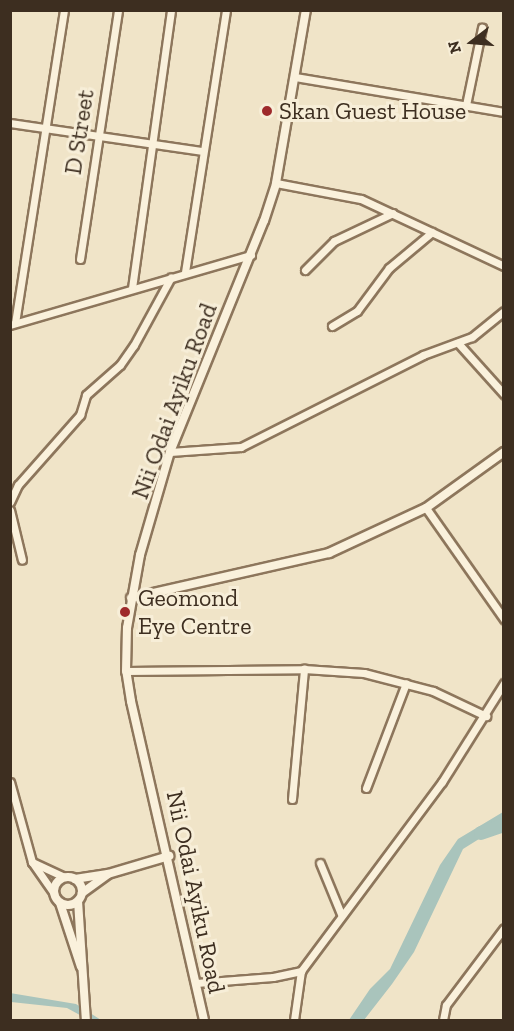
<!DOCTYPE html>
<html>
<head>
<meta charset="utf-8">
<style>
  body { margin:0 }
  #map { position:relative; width:514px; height:1031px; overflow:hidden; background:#f0e4c8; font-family:"Zilla Slab",serif }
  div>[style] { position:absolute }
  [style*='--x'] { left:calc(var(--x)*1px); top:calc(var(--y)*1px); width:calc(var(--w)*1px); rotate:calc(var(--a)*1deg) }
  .water>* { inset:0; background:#a9c4bc }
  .river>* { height:14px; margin:-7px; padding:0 7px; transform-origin:7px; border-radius:7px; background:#a9c4bc }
  .roads { filter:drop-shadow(2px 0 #8d765c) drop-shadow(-2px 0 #8d765c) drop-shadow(0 2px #8d765c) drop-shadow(0 -2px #8d765c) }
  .minor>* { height:7px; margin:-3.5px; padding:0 3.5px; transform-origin:3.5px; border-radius:3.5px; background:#faf1dc }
  .tertiary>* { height:8px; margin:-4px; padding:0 4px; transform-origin:4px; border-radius:4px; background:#faf1dc }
  .tertiary>.ring { margin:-4px; padding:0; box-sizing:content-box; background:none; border:8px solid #faf1dc; border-radius:50% }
  .dots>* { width:16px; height:16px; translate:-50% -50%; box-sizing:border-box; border:3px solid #f7eed8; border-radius:50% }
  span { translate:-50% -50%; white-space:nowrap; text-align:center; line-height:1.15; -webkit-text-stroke:6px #f7eed8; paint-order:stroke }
  .poi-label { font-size:24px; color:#3d2e20 }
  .left { translate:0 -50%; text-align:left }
  .street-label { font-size:24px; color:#3d2e20 }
  .frame { position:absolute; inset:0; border:12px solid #3d2e20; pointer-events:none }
  .north { position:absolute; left:442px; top:12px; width:60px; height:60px; -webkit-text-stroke:4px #f7eed8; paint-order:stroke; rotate:254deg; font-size:16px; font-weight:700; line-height:24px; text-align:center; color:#3d2e20 }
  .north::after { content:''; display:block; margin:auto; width:21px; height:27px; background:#3d2e20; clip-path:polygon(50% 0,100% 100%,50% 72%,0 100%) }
</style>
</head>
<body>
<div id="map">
  <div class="water">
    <i style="clip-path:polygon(503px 812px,503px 824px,463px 849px,414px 952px,392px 984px,364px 1020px,349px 1020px,370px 989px,390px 969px,440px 865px,458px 839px)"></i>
    <i style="clip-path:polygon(10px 993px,76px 1004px,101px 1020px,89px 1020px,67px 1008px,11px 1002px)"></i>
  </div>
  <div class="river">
    <i style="--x:481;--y:833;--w:24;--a:-19"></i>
  </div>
  <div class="roads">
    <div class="minor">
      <i style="--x:295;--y:77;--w:212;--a:9.5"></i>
      <i style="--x:466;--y:105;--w:79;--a:-78.3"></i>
      <i style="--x:10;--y:123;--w:195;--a:8.3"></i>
      <i style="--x:276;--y:183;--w:86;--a:10.7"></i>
      <i style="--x:361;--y:199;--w:158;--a:25.1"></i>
      <i style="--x:80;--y:259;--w:252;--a:-81.3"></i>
      <i style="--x:305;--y:270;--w:41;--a:-45"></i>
      <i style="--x:334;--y:241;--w:65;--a:-25.4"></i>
      <i style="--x:185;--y:272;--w:265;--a:-81.1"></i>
      <i style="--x:132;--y:288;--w:281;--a:-82"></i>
      <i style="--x:15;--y:323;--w:317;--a:-81.1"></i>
      <i style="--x:10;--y:325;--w:251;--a:-16.2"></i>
      <i style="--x:332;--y:326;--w:29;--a:-31"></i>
      <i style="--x:357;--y:311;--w:54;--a:-53.3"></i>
      <i style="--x:389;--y:268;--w:56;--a:-39.9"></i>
      <i style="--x:458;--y:343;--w:69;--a:48"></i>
      <i style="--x:170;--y:452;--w:71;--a:-4"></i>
      <i style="--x:241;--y:447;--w:204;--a:-26.8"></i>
      <i style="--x:423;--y:355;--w:52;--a:-20.2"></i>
      <i style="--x:472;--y:337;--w:41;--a:-39.1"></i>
      <i style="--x:10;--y:502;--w:19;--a:-65"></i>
      <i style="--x:18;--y:485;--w:94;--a:-48.5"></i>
      <i style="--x:80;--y:415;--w:21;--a:-73"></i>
      <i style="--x:86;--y:395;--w:45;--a:-41.4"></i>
      <i style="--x:120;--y:365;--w:24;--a:-55"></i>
      <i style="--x:134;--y:345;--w:77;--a:-61.4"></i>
      <i style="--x:426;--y:508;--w:136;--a:54.9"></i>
      <i style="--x:10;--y:510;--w:51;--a:76.5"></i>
      <i style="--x:126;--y:671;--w:178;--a:-0.6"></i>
      <i style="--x:304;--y:669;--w:60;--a:3.8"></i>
      <i style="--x:364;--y:673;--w:71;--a:14.6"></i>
      <i style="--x:433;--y:691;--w:59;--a:25.3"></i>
      <i style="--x:10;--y:782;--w:83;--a:74.6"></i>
      <i style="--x:32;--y:862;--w:39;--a:55"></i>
      <i style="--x:366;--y:788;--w:112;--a:-69.1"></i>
      <i style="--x:292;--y:799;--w:131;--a:-84.7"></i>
      <i style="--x:32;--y:862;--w:35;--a:25"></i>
      <i style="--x:320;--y:863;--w:55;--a:67.6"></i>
      <i style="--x:196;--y:983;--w:77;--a:-4.5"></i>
      <i style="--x:273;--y:977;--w:29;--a:-12"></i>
      <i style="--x:301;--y:971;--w:236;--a:-53.3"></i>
      <i style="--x:442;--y:782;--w:117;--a:-57.9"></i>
      <i style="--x:294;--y:1020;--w:49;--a:-81.9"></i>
      <i style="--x:443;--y:1020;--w:15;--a:-79"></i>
      <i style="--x:446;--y:1005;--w:96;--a:-53"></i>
    </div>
    <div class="tertiary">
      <i style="--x:131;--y:598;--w:203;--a:-12.8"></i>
      <i style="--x:329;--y:553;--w:107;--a:-24.9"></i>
      <i style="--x:426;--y:508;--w:96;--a:-35.7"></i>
      <i class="ring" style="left:54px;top:877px;width:20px;height:20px"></i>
      <i style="--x:75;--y:879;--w:33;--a:-9"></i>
      <i style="--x:108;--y:874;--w:64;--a:-16.4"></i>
      <i style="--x:82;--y:893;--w:32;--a:-36"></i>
      <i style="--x:78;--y:901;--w:119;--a:86.2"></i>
      <i style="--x:60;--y:903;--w:67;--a:71.8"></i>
      <i style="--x:204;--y:1020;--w:327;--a:-102.9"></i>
      <i style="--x:131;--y:701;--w:30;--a:-99"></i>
      <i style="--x:126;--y:671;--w:43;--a:-88.7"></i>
      <i style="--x:127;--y:628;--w:74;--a:-79.9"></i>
      <i style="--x:140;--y:555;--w:107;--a:-73.8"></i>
      <i style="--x:170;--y:452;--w:249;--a:-67.9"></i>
      <i style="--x:264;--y:221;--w:40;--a:-72"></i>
      <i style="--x:276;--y:183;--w:176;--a:-80.2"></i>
    </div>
  </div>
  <div class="dots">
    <i style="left:267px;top:111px;background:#9e2a2b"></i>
    <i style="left:125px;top:612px;background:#9e2a2b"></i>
  </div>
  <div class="poi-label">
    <span class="left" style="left:279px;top:111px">Skan Guest House</span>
    <span class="left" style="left:138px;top:612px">Geomond<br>Eye Centre</span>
  </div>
  <div class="street-label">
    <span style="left:79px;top:132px;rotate:-81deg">D Street</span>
    <span style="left:174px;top:401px;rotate:-70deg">Nii Odai Ayiku Road</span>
    <span style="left:196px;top:892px;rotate:78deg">Nii Odai Ayiku Road</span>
  </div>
  <div class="frame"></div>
  <div class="north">N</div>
</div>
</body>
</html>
